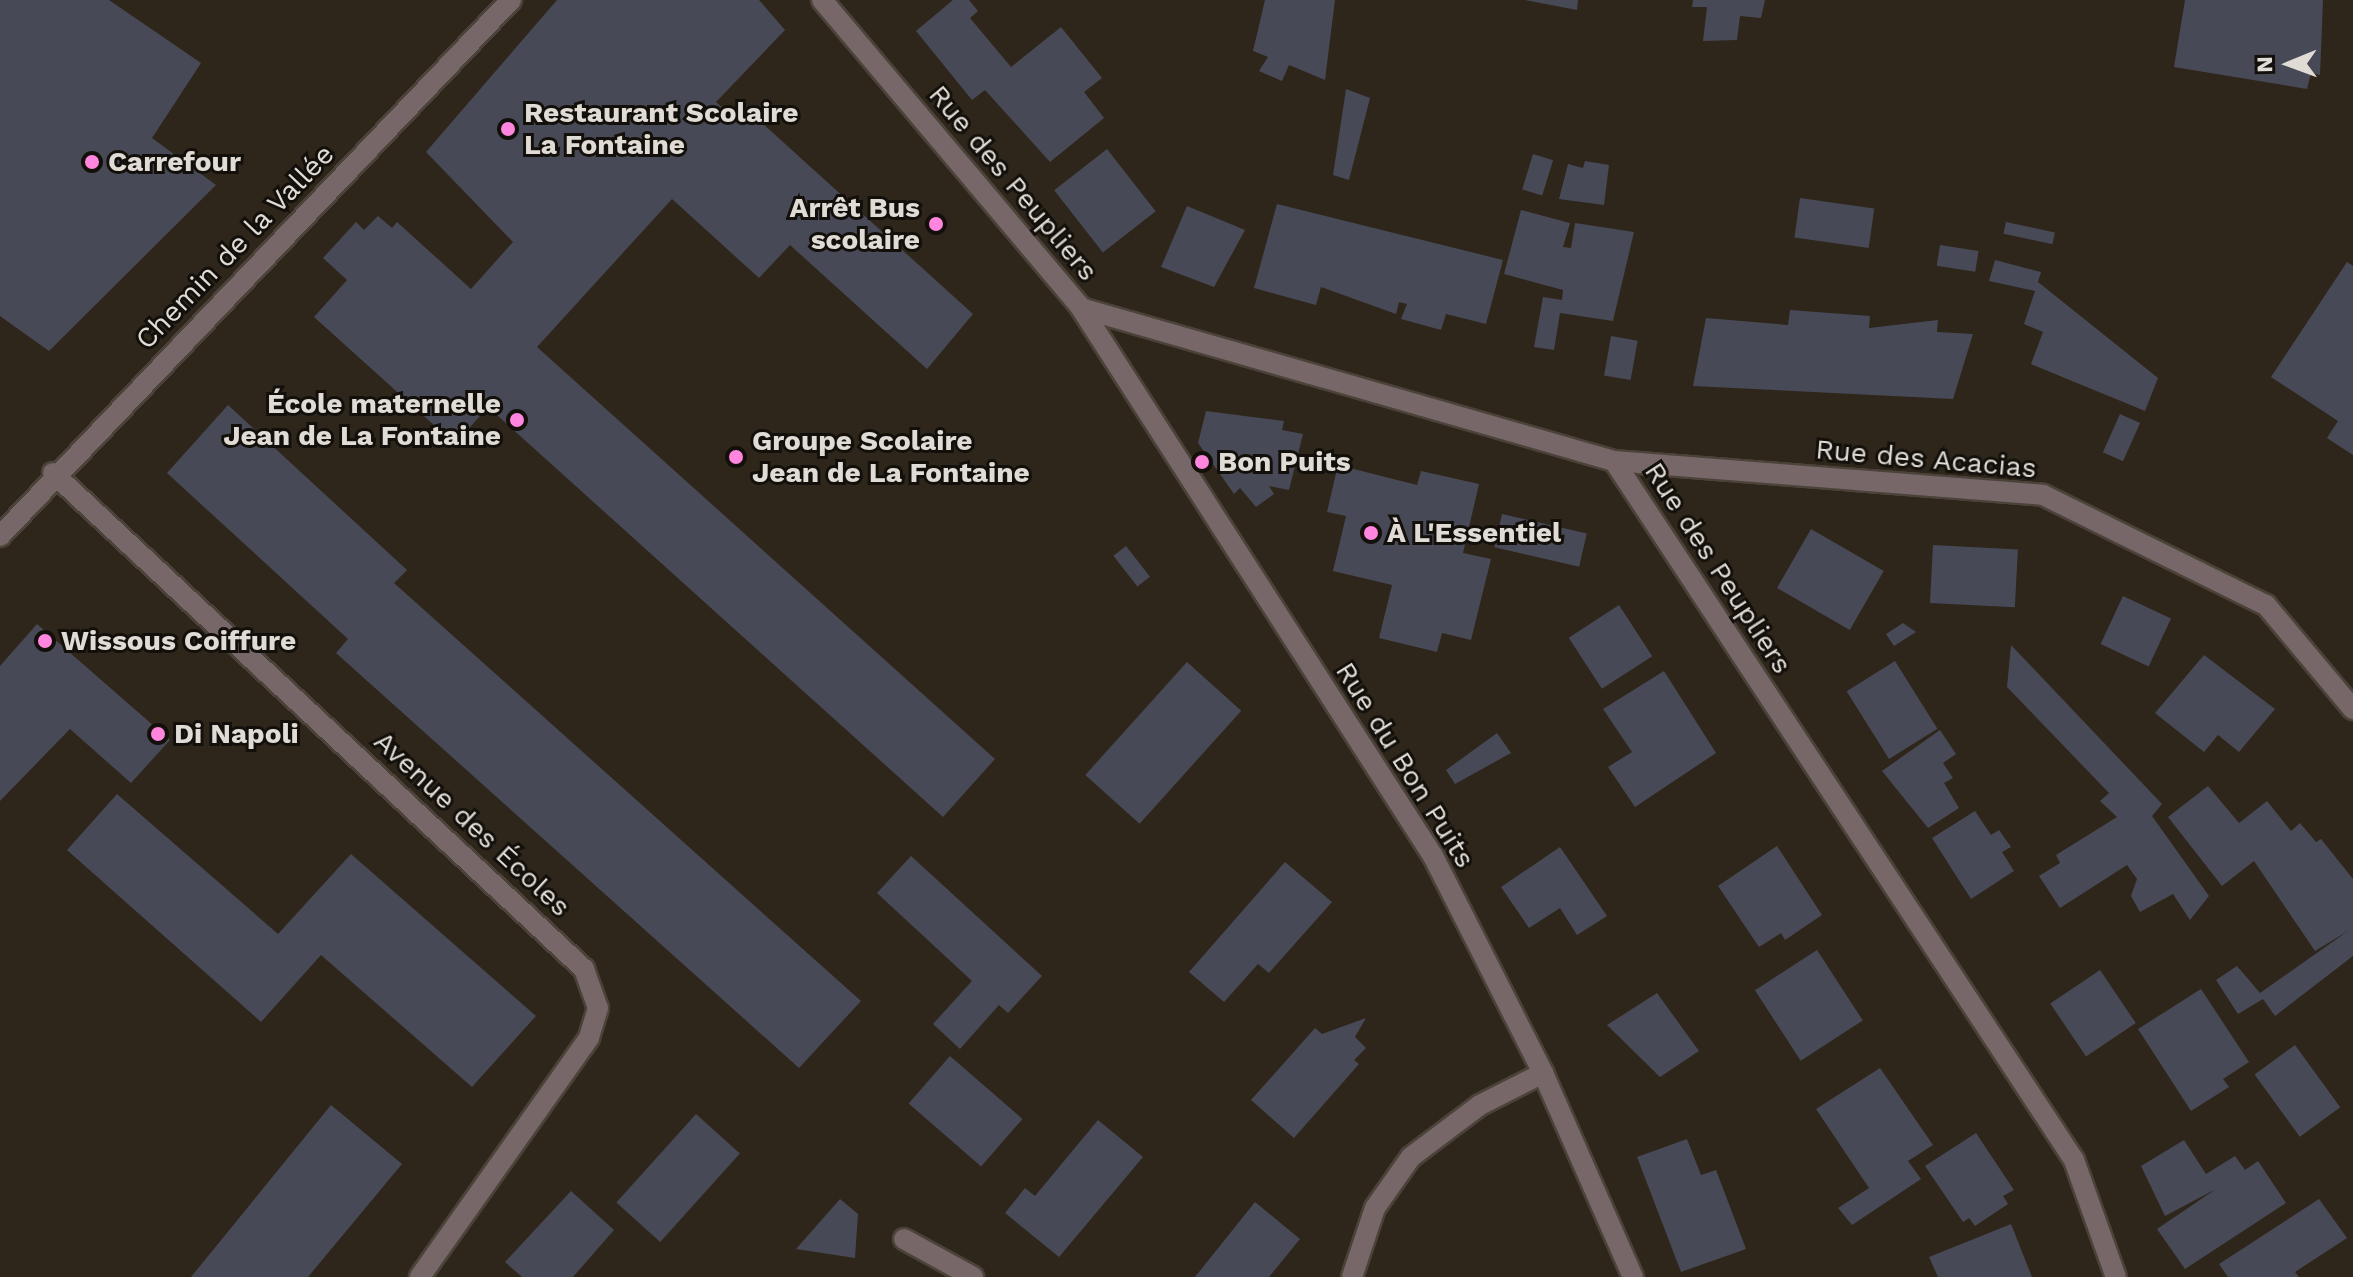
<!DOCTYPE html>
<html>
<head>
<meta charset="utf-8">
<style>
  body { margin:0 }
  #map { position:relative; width:2353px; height:1277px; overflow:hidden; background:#2e261b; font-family:"Work Sans",sans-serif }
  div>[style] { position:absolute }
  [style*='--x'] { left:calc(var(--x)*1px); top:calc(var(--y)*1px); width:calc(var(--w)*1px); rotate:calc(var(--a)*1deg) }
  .building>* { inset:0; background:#484956; transform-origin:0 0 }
  .roads { filter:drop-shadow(2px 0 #4b4339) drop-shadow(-2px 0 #4b4339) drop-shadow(0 2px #4b4339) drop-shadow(0 -2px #4b4339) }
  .minor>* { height:20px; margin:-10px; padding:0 10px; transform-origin:10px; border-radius:10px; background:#786769 }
  .dots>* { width:22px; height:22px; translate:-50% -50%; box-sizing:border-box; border:4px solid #13100b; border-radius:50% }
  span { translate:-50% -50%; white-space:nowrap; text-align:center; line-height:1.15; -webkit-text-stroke:6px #13100b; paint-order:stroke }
  .poi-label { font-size:28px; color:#e1dbd5; font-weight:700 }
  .left { translate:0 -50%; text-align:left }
  .right { translate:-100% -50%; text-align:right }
  .street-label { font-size:28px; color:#e1dbd5 }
  .north { position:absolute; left:2249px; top:24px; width:80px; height:80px; -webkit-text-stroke:6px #13100b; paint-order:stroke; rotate:269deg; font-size:22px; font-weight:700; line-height:32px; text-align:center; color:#e1dbd5 }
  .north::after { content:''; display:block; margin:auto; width:28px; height:36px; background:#e1dbd5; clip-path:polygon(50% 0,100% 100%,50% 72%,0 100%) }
</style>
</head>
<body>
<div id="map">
  <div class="building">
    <i style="clip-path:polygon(0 0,109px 0,201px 63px,152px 138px,216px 185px,49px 351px,0 316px)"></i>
    <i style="clip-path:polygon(557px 0,759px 0,785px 30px,716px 102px,742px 125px,752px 114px,973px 314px,927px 369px,790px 245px,759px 278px,672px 199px,537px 347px,995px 759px,943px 817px,488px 407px,455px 444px,314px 317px,347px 280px,323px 258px,356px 222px,364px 230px,378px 216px,392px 228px,397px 222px,471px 289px,513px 242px,426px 152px)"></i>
    <i style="clip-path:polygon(953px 0,969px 0,978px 11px,970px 18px,1011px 67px,1061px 27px,1102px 78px,1084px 92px,1104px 118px,1050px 162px,985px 90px,972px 100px,916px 31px)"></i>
    <i style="clip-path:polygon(1265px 0,1335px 0,1325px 80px,1289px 65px,1282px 81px,1259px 71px,1268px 57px,1253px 51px)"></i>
    <i style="clip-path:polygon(1525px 0,1578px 0,1577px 10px)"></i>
    <i style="clip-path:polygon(1693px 0,1765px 0,1761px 18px,1740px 16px,1737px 40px,1703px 41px,1707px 7px,1692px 7px)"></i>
    <i style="clip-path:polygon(2185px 0,2323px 0,2320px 75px,2311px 73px,2307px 89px,2174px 67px)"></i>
    <i style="clip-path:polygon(1346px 89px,1370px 98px,1349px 180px,1333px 175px)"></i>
    <i style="left:1107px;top:149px;width:79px;height:67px;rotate:52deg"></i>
    <i style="left:1533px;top:154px;width:21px;height:37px;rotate:17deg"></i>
    <i style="clip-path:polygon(1585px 161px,1609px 165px,1604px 205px,1559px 199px,1568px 164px,1583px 168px)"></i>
    <i style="left:1800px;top:198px;width:75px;height:40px;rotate:8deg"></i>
    <i style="clip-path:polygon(1277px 204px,1503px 260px,1486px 324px,1446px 314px,1441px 330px,1401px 319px,1407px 304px,1399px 302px,1396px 314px,1321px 287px,1316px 305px,1254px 288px)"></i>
    <i style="clip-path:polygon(1187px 206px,1245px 230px,1214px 287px,1161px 267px)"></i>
    <i style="clip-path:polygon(1521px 210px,1570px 223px,1563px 247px,1571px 248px,1575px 223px,1634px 232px,1613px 321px,1560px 313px,1554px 350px,1534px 347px,1543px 297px,1562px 300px,1563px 290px,1504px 274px)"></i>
    <i style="left:2006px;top:222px;width:50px;height:12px;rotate:12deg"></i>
    <i style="left:1940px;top:245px;width:39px;height:21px;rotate:9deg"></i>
    <i style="clip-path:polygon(1995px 260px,2041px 272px,2038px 282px,2158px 378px,2145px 411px,2031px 364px,2043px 332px,2024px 324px,2035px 291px,1989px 281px)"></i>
    <i style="clip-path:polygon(2347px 262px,2353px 266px,2353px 455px,2327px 438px,2338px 421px,2271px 377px)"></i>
    <i style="clip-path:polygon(1790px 310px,1870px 316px,1869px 328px,1938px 320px,1937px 332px,1973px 334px,1953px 399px,1693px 386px,1706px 318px,1788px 325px)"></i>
    <i style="left:1611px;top:336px;width:27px;height:40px;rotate:10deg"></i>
    <i style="clip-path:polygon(228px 405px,407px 570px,394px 583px,861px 1001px,799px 1068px,336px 653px,348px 639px,167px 473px)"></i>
    <i style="clip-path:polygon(1206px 411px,1284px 421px,1282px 430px,1303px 434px,1289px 490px,1269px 486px,1274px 494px,1256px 507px,1240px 488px,1234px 494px,1198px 443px)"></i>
    <i style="left:2120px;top:414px;width:22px;height:42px;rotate:24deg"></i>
    <i style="clip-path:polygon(1338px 465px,1417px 485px,1421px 471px,1479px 484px,1463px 553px,1491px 559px,1471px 640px,1442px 633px,1437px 652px,1379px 638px,1392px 585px,1333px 571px,1346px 516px,1327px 512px)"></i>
    <i style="left:1502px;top:514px;width:87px;height:34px;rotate:13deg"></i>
    <i style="left:1811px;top:529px;width:84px;height:68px;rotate:30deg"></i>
    <i style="left:1933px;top:545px;width:85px;height:58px;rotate:3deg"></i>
    <i style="left:1126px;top:546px;width:39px;height:16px;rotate:52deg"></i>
    <i style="left:2123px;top:596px;width:53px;height:53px;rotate:25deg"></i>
    <i style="left:1619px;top:605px;width:61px;height:60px;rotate:57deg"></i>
    <i style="clip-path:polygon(1903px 623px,1916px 632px,1894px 646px,1886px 634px)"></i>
    <i style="clip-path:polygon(37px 624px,170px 740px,131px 783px,70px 729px,0 801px,0 666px)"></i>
    <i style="clip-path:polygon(2011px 645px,2162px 804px,2152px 816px,2209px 896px,2190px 920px,2173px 894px,2140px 912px,2131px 896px,2137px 879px,2127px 865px,2060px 908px,2039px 876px,2060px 863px,2056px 855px,2117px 817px,2100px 801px,2109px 793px,2007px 687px)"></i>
    <i style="clip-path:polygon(2204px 655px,2275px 709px,2239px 752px,2218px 735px,2204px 752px,2155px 713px)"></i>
    <i style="left:1895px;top:661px;width:80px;height:57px;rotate:58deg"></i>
    <i style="left:1187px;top:662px;width:73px;height:152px;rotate:42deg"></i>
    <i style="clip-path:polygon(1664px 671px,1716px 753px,1635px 807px,1608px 767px,1632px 752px,1603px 709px)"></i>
    <i style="clip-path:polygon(1940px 730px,1956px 754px,1943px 763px,1953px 778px,1944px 783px,1959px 808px,1928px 828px,1882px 771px)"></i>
    <i style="clip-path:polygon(1497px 733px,1511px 753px,1455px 784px,1446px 770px)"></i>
    <i style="clip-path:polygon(2208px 786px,2239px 823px,2267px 801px,2291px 831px,2300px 823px,2316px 842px,2321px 839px,2353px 879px,2353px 956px,2275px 1016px,2263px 999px,2238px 1014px,2216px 980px,2237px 966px,2260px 993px,2348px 931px,2315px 951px,2254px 861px,2222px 886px,2168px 817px)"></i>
    <i style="clip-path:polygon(117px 794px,278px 934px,351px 854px,536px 1016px,472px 1087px,321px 955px,261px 1022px,67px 850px)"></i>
    <i style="clip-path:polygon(1975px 811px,1991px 835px,1999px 830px,2011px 847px,2002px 852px,2014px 871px,1971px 899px,1932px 838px)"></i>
    <i style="clip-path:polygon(1777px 846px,1822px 915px,1785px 940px,1781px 933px,1759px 947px,1718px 886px)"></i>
    <i style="clip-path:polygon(1560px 847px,1607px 916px,1577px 935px,1560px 908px,1529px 928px,1501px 887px)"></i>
    <i style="clip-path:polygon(911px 856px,1042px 976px,1008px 1013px,999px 1005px,960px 1049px,933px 1024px,972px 981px,877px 893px)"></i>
    <i style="clip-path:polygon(1285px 862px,1332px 902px,1269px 973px,1258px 964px,1224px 1002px,1189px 972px)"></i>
    <i style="left:1817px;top:950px;width:84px;height:74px;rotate:57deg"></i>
    <i style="left:2100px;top:970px;width:64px;height:60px;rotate:56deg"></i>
    <i style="clip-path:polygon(2201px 989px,2249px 1062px,2223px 1079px,2229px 1087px,2191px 1111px,2138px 1029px)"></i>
    <i style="clip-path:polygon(1657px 993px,1699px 1051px,1660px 1077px,1607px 1025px)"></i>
    <i style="clip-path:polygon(1366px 1018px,1355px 1037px,1366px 1048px,1354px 1060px,1359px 1064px,1294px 1138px,1251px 1100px,1315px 1028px,1322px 1034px)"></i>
    <i style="left:2295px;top:1045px;width:77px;height:50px;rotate:54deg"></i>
    <i style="left:950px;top:1056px;width:96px;height:63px;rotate:41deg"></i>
    <i style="clip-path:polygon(1880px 1068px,1933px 1145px,1908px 1161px,1921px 1179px,1852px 1225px,1838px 1208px,1869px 1188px,1816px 1109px)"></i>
    <i style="clip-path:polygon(331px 1105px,402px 1164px,308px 1277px,191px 1277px)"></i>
    <i style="left:696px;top:1114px;width:59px;height:119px;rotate:42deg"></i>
    <i style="clip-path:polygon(1098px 1120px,1143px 1157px,1059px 1257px,1005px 1213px,1025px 1188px,1035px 1196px)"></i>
    <i style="clip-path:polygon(1976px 1133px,2014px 1190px,2003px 1196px,2008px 1204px,1975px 1226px,1969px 1218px,1963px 1222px,1925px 1166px)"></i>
    <i style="clip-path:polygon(1687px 1139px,1701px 1175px,1716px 1170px,1746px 1249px,1681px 1272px,1637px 1157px)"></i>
    <i style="clip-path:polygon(2184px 1140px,2206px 1174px,2235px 1156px,2245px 1170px,2258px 1161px,2286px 1203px,2185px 1269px,2157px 1229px,2216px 1189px,2165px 1216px,2141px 1166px)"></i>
    <i style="clip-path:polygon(571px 1191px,614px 1230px,573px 1277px,522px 1277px,505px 1262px)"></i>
    <i style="clip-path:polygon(840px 1199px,858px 1214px,855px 1258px,796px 1249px)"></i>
    <i style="clip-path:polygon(2319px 1199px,2347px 1238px,2295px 1272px,2299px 1277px,2228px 1277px,2219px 1264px)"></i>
    <i style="clip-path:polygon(1255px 1202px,1300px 1239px,1269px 1277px,1195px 1277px)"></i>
    <i style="clip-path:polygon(2011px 1224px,2032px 1277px,1938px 1277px,1929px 1257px)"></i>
  </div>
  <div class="roads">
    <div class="minor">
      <i style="--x:822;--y:0;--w:402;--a:49.9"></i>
      <i style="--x:1081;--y:308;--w:651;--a:57.29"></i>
      <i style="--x:1433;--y:856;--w:243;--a:63.1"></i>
      <i style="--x:1543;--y:1073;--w:223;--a:66.2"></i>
      <i style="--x:1081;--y:308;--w:555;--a:16.02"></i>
      <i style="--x:1614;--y:461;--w:837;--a:56.65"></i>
      <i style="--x:2074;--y:1160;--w:124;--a:70.3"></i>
      <i style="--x:1614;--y:461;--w:430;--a:4.5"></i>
      <i style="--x:2043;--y:495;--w:249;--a:26.3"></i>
      <i style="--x:2266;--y:605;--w:136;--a:50.1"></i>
      <i style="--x:53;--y:473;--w:727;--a:43.05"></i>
      <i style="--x:584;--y:969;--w:41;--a:70.3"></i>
      <i style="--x:598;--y:1008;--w:31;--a:107"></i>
      <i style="--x:589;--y:1038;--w:293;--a:125.3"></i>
      <i style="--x:0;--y:536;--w:741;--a:-46.37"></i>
      <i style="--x:904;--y:1239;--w:79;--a:28.8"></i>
      <i style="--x:1352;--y:1277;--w:73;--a:-71.6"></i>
      <i style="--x:1375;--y:1208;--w:62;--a:-54.8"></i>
      <i style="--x:1411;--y:1157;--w:86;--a:-37"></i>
      <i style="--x:1480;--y:1105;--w:71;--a:-26.9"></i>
    </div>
  </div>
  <div class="dots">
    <i style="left:508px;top:129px;background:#ff85de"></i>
    <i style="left:92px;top:162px;background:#ff85de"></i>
    <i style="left:936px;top:224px;background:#ff85de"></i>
    <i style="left:517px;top:420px;background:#ff85de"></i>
    <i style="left:736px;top:457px;background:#ff85de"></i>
    <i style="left:1202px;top:462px;background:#ff85de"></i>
    <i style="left:1371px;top:533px;background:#ff85de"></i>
    <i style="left:45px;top:641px;background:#ff85de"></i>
    <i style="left:158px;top:734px;background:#ff85de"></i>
  </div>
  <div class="poi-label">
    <span class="left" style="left:524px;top:129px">Restaurant Scolaire<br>La Fontaine</span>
    <span class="left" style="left:108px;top:162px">Carrefour</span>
    <span class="right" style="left:920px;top:224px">Arrêt Bus<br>scolaire</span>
    <span class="right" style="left:501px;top:420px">École maternelle<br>Jean de La Fontaine</span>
    <span class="left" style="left:752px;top:457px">Groupe Scolaire<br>Jean de La Fontaine</span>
    <span class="left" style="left:1218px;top:462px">Bon Puits</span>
    <span class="left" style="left:1387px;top:533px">À L'Essentiel</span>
    <span class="left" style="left:61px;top:641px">Wissous Coiffure</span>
    <span class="left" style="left:174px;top:734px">Di Napoli</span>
  </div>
  <div class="street-label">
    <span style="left:1013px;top:183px;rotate:50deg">Rue des Peupliers</span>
    <span style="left:235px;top:247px;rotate:-46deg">Chemin de la Vallée</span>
    <span style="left:1926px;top:459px;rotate:5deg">Rue des Acacias</span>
    <span style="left:1718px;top:568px;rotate:57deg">Rue des Peupliers</span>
    <span style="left:1405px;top:765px;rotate:58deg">Rue du Bon Puits</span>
    <span style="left:472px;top:824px;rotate:43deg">Avenue des Écoles</span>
  </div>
  <div class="north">N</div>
</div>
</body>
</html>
